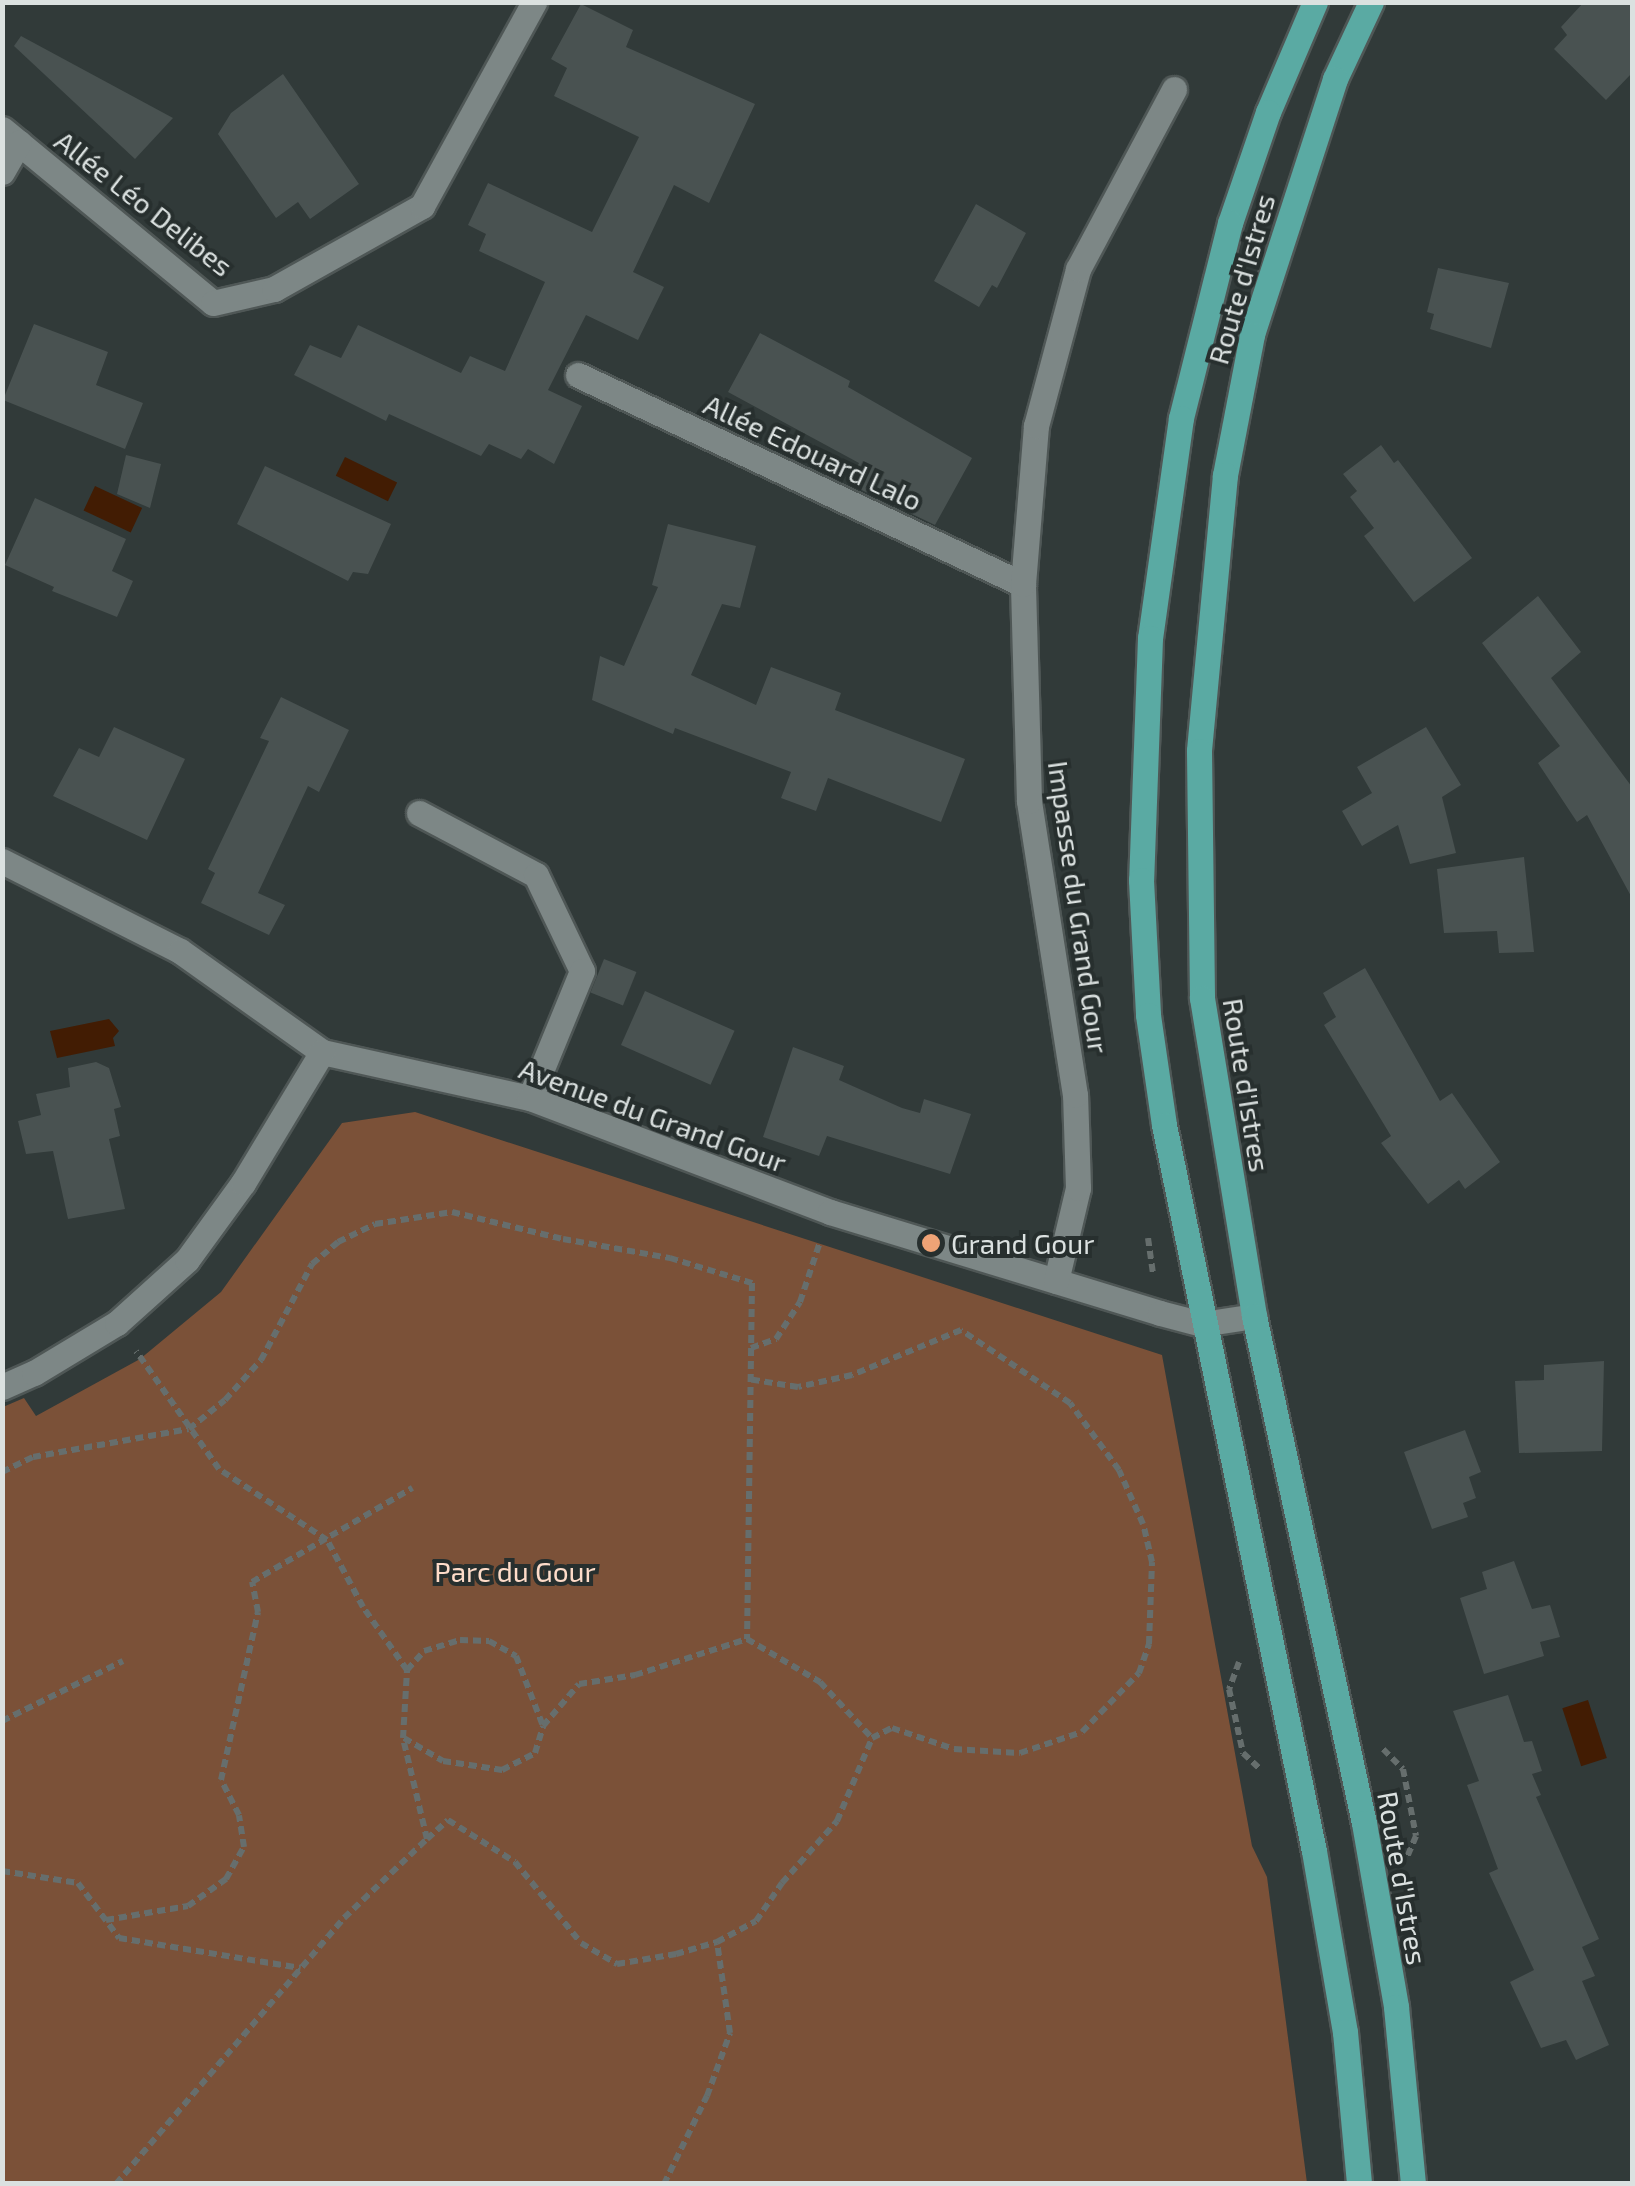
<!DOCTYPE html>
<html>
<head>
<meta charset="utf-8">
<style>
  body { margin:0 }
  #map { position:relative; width:1635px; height:2186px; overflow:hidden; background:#313a39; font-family:"Exo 2",sans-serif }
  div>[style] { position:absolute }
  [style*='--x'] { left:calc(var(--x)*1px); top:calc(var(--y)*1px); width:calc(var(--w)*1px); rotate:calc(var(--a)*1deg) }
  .green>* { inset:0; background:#7b5138 }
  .water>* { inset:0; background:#421c03; transform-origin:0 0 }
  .building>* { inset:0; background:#495251; transform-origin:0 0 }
  .path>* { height:6px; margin-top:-3px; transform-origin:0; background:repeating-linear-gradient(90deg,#666e6d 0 8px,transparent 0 13px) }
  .roads { filter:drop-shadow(2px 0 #4f5756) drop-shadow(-2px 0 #4f5756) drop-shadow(0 2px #4f5756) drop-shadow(0 -2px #4f5756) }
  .minor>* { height:25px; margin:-12.5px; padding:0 12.5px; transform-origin:12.5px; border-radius:12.5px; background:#7d8786 }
  .major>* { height:25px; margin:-12.5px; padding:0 12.5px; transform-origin:12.5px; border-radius:12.5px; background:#5aaaa3 }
  .dots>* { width:28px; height:28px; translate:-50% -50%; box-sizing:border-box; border:5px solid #272f2e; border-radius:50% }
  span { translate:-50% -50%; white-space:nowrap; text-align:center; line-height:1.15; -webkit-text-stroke:8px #272f2e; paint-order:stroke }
  .street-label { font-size:28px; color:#dbe1e0 }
  .poi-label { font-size:28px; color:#dbe1e0 }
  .left { translate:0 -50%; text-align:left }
  .park-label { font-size:28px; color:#fedcc9 }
  .frame { position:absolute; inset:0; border:5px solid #dbe1e0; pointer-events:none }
</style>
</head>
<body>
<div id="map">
  <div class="green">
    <i style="clip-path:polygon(415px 1112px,1162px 1355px,1252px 1846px,1267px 1877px,1307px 2183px,3px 2183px,3px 1407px,24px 1398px,36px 1416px,140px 1359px,221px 1292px,342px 1123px)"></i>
  </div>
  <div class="water">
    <i style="left:345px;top:457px;width:58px;height:21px;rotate:26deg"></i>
    <i style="left:95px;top:486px;width:52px;height:27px;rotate:25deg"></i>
    <i style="clip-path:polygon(109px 1019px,119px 1031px,113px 1038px,115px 1046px,57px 1058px,50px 1031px)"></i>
    <i style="left:1588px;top:1700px;width:61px;height:27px;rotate:72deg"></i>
  </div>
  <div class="building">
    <i style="clip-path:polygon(1584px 2px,1632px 2px,1632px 73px,1606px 100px,1554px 49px,1567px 35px,1561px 27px)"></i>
    <i style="clip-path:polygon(581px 4px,633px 30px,626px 47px,755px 104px,709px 203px,674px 185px,633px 272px,664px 287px,638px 340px,586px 315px,548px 390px,582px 406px,554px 464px,528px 449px,521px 459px,489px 444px,481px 456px,389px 414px,386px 421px,294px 375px,310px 345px,341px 358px,358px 325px,461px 373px,470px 356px,505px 371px,545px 282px,479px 251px,486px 234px,468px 225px,488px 183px,592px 232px,639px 137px,554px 96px,567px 68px,551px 59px)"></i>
    <i style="clip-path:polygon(21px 36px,173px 118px,135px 159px,14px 46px)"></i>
    <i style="clip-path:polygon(283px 74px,359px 184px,310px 219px,298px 202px,276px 218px,218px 134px,231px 113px)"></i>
    <i style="clip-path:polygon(976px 204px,1026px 233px,997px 288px,992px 285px,979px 307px,934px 281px)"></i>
    <i style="clip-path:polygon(1438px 268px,1509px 283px,1491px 348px,1430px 329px,1434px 314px,1427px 312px)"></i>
    <i style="clip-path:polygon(34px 324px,108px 352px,96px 385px,143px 403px,125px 449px,3px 400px)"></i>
    <i style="clip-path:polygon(760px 333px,850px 381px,848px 387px,972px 458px,935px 525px,849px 484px,859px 463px,728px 392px)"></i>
    <i style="clip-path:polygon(1381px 445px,1394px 463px,1398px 460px,1472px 558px,1414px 602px,1364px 536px,1374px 528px,1350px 497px,1357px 491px,1343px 474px)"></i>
    <i style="clip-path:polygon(126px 455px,161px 464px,150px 508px,117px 494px)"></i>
    <i style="clip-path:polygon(265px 466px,391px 524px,368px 574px,353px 572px,348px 581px,237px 524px)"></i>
    <i style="clip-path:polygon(35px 498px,126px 539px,112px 571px,133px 581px,117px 617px,52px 591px,54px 587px,5px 565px)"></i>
    <i style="clip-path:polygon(668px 524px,756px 546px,740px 608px,722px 604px,691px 675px,756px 705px,771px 667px,841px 693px,835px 710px,965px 759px,941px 822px,828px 778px,816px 811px,781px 798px,791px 772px,675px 728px,673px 734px,592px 700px,600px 656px,624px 666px,658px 587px,652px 585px)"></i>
    <i style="clip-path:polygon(1538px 596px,1581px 652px,1551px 678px,1632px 787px,1632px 898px,1587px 815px,1577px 822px,1538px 763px,1560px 746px,1482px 643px)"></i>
    <i style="clip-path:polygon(281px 697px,349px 730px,319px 792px,308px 786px,258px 893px,285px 905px,269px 935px,201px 903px,215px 873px,208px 869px,269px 741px,260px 738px)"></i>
    <i style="clip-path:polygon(114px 727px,185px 759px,147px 840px,53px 796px,79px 748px,99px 757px)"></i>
    <i style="clip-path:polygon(1426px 727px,1461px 785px,1442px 797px,1456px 853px,1410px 864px,1398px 825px,1362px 846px,1342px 811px,1372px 793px,1357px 767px)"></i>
    <i style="clip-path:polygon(1524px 857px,1534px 952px,1499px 953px,1497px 931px,1444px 933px,1437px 869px)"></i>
    <i style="left:604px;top:959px;width:35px;height:36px;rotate:22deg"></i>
    <i style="clip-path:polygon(1365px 968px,1440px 1101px,1452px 1093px,1500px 1162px,1465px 1189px,1459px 1180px,1428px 1204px,1381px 1143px,1391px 1136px,1324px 1025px,1336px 1017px,1323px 993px)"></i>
    <i style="left:645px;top:991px;width:98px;height:59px;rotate:24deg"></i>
    <i style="clip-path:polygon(793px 1047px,844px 1066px,839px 1080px,902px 1108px,920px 1113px,924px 1099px,971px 1114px,950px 1174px,827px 1136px,819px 1156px,763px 1137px)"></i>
    <i style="clip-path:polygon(96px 1062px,109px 1068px,121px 1107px,114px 1109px,120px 1136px,109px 1139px,125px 1209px,68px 1219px,53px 1151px,26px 1154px,18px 1121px,41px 1115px,36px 1094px,70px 1087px,68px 1068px)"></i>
    <i style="clip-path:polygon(1604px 1361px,1602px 1451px,1519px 1453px,1515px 1381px,1544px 1380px,1544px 1365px)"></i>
    <i style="clip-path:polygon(1465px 1430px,1481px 1472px,1469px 1477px,1476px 1498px,1463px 1503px,1468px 1517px,1432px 1529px,1404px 1452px)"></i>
    <i style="clip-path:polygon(1514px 1561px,1532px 1609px,1550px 1605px,1560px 1637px,1540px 1642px,1544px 1656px,1484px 1674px,1460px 1598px,1487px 1589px,1482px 1572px)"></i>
    <i style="clip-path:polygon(1508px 1695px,1524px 1742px,1532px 1741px,1542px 1771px,1532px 1774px,1541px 1795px,1536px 1797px,1599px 1939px,1582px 1947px,1595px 1976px,1582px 1981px,1609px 2045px,1576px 2060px,1566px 2040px,1541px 2048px,1510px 1982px,1534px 1970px,1489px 1873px,1498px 1869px,1467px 1785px,1479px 1781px,1453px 1711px)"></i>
  </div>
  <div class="path">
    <i style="--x:1148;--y:1238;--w:37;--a:82"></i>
    <i style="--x:751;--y:1348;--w:27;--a:-20"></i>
    <i style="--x:776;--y:1339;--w:44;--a:-57"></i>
    <i style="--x:800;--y:1302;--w:63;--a:-71.6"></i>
    <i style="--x:2;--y:1472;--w:34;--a:-26"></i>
    <i style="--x:33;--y:1457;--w:158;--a:-10.2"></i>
    <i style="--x:189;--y:1429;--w:46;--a:-38.9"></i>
    <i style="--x:225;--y:1400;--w:54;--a:-48"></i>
    <i style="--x:261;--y:1360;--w:109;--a:-62"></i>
    <i style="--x:312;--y:1264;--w:34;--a:-40"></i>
    <i style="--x:338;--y:1242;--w:41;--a:-25.9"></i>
    <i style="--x:375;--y:1224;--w:78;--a:-8.9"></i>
    <i style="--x:452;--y:1212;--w:114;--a:13.7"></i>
    <i style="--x:563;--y:1239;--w:109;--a:10.1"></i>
    <i style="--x:670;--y:1258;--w:86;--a:17"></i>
    <i style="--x:752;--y:1283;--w:356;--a:90.8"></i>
    <i style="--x:1239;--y:1662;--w:29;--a:110"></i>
    <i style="--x:1229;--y:1689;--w:66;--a:77.7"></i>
    <i style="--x:1243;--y:1753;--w:23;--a:43"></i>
    <i style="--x:407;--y:1670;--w:25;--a:-48"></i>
    <i style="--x:424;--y:1651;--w:38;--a:-17"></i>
    <i style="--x:460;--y:1640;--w:29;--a:2"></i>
    <i style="--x:489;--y:1641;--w:31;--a:29"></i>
    <i style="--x:516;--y:1656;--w:75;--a:68.9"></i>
    <i style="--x:2;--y:1721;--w:135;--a:-26.4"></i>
    <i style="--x:404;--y:1738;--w:45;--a:30.5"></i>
    <i style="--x:443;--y:1761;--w:60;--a:8.7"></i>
    <i style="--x:502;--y:1770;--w:37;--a:-27"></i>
    <i style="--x:535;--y:1753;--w:28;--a:-73"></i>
    <i style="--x:543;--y:1726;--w:55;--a:-49.4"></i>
    <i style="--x:579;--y:1684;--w:57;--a:-9.1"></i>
    <i style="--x:635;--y:1675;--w:118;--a:-17.8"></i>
    <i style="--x:747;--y:1639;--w:85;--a:30.5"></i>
    <i style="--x:820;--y:1682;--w:76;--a:47.1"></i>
    <i style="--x:1383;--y:1749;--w:28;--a:45"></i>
    <i style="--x:1403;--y:1769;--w:68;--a:79"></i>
    <i style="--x:1416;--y:1836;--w:26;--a:113"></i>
    <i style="--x:427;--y:1839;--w:28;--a:-42"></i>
    <i style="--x:448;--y:1820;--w:79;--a:32.1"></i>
    <i style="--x:515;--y:1862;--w:104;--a:50.8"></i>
    <i style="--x:581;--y:1943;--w:42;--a:30.3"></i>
    <i style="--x:617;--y:1964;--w:60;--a:-9.6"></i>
    <i style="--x:676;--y:1954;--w:43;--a:-16.3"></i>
    <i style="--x:717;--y:1942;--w:44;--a:-28.3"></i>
    <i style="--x:756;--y:1921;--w:46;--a:-55.6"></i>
    <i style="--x:782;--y:1883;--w:83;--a:-48.4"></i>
    <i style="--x:837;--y:1821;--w:90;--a:-67.1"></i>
    <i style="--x:872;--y:1738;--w:22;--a:-27"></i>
    <i style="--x:892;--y:1728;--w:65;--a:18.7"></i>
    <i style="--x:954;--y:1749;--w:66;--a:3.5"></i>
    <i style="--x:1020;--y:1753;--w:65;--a:-18.7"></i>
    <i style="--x:1082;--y:1732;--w:82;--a:-46"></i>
    <i style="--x:1139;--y:1673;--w:31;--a:-71"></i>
    <i style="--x:1149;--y:1644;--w:82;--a:-87.9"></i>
    <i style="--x:1152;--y:1562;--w:39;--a:-103"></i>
    <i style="--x:1143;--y:1524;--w:59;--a:-114"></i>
    <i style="--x:1119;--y:1470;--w:83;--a:-126.2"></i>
    <i style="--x:1070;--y:1403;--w:131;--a:-146.2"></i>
    <i style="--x:961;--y:1330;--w:118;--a:157.6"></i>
    <i style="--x:852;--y:1375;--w:55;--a:167.5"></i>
    <i style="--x:798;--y:1387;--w:51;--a:-170.9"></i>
    <i style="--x:2;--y:1871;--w:77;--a:9"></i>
    <i style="--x:78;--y:1883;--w:69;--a:53.3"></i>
    <i style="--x:119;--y:1938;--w:184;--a:9.4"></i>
    <i style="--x:106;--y:1920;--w:83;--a:-9.7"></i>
    <i style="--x:188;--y:1906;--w:47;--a:-35.4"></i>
    <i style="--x:226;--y:1879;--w:37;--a:-61"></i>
    <i style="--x:244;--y:1847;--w:32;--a:-99"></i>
    <i style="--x:239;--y:1815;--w:39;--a:-117"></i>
    <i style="--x:221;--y:1780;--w:172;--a:-77.6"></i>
    <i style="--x:258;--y:1612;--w:31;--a:-101"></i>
    <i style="--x:252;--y:1582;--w:186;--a:-30.4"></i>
    <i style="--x:116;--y:2184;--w:350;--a:-49.4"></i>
    <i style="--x:344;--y:1918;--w:115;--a:-43.6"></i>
    <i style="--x:427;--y:1839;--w:104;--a:-103.4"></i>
    <i style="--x:403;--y:1738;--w:68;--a:-86.6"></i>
    <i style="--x:407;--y:1670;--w:77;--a:-124.9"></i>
    <i style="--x:363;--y:1607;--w:76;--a:-118.2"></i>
    <i style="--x:327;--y:1540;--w:129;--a:-146.7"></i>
    <i style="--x:219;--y:1469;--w:144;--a:-125.1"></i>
    <i style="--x:664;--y:2184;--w:98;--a:-64"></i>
    <i style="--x:707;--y:2096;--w:67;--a:-69.9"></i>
    <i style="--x:730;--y:2033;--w:92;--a:-98.1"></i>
  </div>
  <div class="roads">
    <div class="minor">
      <i style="--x:2;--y:129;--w:273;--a:39.5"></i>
      <i style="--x:213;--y:303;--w:63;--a:-12.9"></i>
      <i style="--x:274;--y:289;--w:170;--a:-29.3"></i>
      <i style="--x:422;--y:206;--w:233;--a:-61.2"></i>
      <i style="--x:2;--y:172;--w:34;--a:-60"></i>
      <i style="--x:578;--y:375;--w:492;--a:25.2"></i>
      <i style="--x:419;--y:813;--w:132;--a:27.9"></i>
      <i style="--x:536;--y:875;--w:106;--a:64.4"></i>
      <i style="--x:582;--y:971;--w:137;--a:112.3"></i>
      <i style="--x:2;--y:861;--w:199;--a:26.8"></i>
      <i style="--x:180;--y:951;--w:174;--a:35.4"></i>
      <i style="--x:322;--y:1052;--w:213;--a:12.5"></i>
      <i style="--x:530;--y:1098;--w:321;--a:20.8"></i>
      <i style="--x:830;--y:1212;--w:345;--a:17"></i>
      <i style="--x:1160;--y:1313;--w:43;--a:14.7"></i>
      <i style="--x:1202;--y:1324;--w:53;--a:-8.7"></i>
      <i style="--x:1056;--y:1281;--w:96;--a:-76.7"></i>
      <i style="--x:1078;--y:1188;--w:93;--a:-91.8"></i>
      <i style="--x:1075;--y:1095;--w:298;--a:-98.9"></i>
      <i style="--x:1029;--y:801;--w:217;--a:-91.6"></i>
      <i style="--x:1023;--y:584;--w:159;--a:-85.3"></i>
      <i style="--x:1036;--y:426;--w:163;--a:-75"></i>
      <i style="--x:1078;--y:269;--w:204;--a:-61.9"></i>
      <i style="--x:2;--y:1387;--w:35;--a:-24"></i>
      <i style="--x:34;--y:1373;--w:97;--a:-31.1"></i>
      <i style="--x:117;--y:1323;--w:94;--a:-42"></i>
      <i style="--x:187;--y:1260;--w:95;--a:-54"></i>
      <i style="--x:243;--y:1183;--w:153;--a:-58.9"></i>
    </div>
    <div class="major">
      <i style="--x:1315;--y:2;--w:120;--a:113.1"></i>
      <i style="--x:1268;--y:112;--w:117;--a:108.9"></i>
      <i style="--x:1230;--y:223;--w:201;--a:104.1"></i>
      <i style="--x:1181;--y:418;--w:222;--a:98"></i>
      <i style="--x:1150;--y:638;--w:242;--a:92.1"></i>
      <i style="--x:1141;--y:880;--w:135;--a:87"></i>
      <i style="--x:1148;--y:1015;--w:111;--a:81.7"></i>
      <i style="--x:1164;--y:1125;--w:741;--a:78.33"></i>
      <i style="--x:1314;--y:1851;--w:184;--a:80.3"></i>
      <i style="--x:1345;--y:2032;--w:153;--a:84.7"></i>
      <i style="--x:1371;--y:2;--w:85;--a:115.1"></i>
      <i style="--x:1335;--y:79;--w:269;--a:108"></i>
      <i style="--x:1252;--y:335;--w:143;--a:100.9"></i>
      <i style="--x:1225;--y:475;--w:277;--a:95.4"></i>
      <i style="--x:1199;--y:751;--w:247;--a:89.3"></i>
      <i style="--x:1202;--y:998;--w:322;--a:80.7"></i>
      <i style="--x:1254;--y:1316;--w:519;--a:77.76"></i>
      <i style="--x:1364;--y:1823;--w:187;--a:80.1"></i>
      <i style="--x:1396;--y:2007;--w:178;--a:84.5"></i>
    </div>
  </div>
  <div class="dots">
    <i style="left:931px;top:1243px;background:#efa376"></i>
  </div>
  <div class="street-label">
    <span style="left:144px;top:203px;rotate:38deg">Allée Léo Delibes</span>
    <span style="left:1241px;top:279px;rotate:-74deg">Route d'Istres</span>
    <span style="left:813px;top:452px;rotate:25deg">Allée Edouard Lalo</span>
    <span style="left:1079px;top:907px;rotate:82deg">Impasse du Grand Gour</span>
    <span style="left:1247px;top:1085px;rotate:81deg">Route d'Istres</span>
    <span style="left:653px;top:1115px;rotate:20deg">Avenue du Grand Gour</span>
    <span style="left:1403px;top:1878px;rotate:80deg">Route d'Istres</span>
  </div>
  <div class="poi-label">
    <span class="left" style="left:951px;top:1243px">Grand Gour</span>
  </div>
  <div class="park-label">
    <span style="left:515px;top:1571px">Parc du Gour</span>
  </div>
  <div class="frame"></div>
</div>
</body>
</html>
